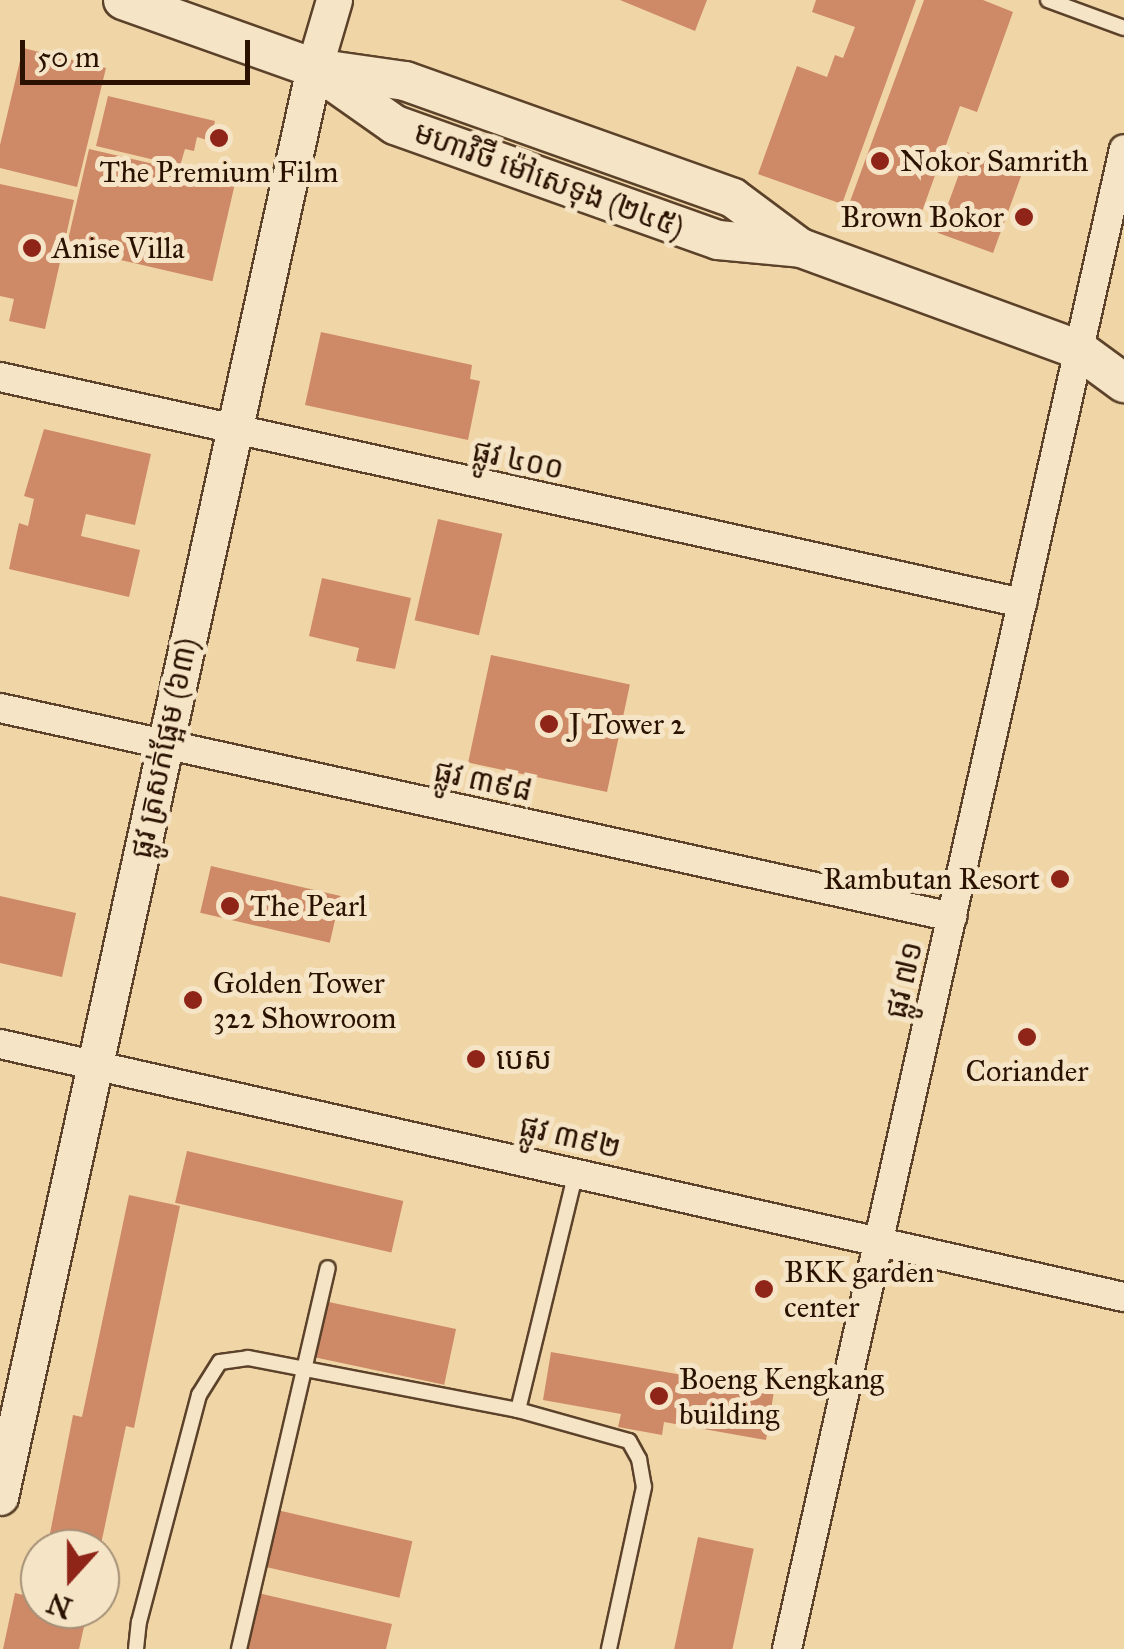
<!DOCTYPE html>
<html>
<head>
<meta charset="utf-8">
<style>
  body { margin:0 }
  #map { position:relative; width:1124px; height:1649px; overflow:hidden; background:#f0d6a7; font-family:"IM FELL Great Primer","Noto Sans Khmer",serif }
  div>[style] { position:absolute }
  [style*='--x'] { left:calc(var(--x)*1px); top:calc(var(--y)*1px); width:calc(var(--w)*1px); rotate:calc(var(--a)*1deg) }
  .building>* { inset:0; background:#ce8967; transform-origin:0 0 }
  .roads { filter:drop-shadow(2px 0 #5c422a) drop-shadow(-2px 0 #5c422a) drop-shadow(0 2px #5c422a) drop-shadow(0 -2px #5c422a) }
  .service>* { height:14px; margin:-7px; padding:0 7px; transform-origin:7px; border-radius:7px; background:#f5e4c6 }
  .minor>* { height:28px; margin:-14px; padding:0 14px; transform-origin:14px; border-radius:14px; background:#f5e4c6 }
  .tertiary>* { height:35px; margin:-17.5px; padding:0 17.5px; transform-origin:17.5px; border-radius:17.5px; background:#f5e4c6 }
  .secondary>* { height:38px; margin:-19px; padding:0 19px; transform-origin:19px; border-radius:19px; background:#f5e4c6 }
  .dots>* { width:28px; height:28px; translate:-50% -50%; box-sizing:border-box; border:5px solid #f5e4c6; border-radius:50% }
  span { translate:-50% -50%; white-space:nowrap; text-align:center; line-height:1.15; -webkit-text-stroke:10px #f5e4c6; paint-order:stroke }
  .poi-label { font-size:30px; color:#2a1100 }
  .left { translate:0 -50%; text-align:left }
  .right { translate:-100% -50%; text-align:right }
  .street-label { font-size:30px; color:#2a1100 }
  .north { position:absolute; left:20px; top:1529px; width:100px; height:100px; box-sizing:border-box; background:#f5e4c6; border:2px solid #a49077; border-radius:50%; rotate:201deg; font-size:28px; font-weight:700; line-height:40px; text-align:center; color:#2a1100 }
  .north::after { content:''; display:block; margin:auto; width:35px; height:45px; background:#8f2418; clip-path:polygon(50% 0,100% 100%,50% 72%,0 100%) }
  .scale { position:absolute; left:20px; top:40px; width:230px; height:45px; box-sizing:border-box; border:5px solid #2a1100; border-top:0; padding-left:12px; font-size:30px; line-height:35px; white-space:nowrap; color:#2a1100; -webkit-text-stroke:8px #f5e4c6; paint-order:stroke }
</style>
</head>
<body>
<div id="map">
  <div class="building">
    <i style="clip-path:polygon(620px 0,707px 0,695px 31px)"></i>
    <i style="clip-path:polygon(816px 0,916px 0,842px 204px,758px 174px,797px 66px,827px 77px,835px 55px,843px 58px,855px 27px,812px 12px)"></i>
    <i style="clip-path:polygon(924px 0,983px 0,1013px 12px,977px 112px,960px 106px,915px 231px,848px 207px)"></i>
    <i style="clip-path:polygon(23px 48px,106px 68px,77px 187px,0 168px,0 145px)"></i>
    <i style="clip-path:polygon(108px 96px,215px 121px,210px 141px,197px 137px,194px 151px,185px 149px,180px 166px,96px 146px)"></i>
    <i style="left:89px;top:149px;width:150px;height:101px;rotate:13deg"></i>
    <i style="left:967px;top:152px;width:59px;height:86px;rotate:20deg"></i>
    <i style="clip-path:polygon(0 184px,74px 200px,45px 329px,9px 321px,14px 299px,0 296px)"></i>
    <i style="clip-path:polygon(321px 332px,472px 365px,470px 379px,480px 381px,468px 440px,305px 405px)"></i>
    <i style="clip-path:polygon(44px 429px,151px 454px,135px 525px,86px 514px,81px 536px,140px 550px,129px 597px,9px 569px,19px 523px,28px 526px,34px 499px,24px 496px)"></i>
    <i style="left:438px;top:519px;width:66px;height:104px;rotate:13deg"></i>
    <i style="clip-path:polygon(322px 578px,411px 598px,395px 669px,356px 661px,359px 648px,309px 636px)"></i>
    <i style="left:491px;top:655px;width:142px;height:110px;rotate:12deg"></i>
    <i style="left:211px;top:866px;width:133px;height:48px;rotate:13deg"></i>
    <i style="clip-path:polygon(0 896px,76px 913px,62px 977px,0 963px)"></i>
    <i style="left:187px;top:1151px;width:222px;height:53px;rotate:13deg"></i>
    <i style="clip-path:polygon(129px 1195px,180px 1206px,134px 1428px,126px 1426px,100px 1549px,47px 1549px,73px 1415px,82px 1417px)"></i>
    <i style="left:324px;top:1301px;width:135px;height:57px;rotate:12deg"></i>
    <i style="clip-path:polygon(551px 1352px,774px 1391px,766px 1440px,664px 1422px,662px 1435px,618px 1427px,621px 1414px,543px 1400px)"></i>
    <i style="left:277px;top:1510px;width:139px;height:58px;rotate:13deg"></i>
    <i style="left:698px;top:1537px;width:57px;height:115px;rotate:12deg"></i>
    <i style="clip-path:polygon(15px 1593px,40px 1599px,40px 1609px,88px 1609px,79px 1649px,3px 1649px)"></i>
    <i style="clip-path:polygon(258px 1593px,392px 1624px,386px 1649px,245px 1649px)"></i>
  </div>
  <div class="roads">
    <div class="service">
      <i style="--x:1048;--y:0;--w:81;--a:20.2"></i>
      <i style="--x:576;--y:1172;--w:245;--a:103.7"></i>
      <i style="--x:518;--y:1410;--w:115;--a:15.6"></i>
      <i style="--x:629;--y:1441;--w:21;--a:61"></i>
      <i style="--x:639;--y:1459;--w:28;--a:80"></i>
      <i style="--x:644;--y:1487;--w:166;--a:102.2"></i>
      <i style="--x:136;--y:1649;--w:27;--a:-84"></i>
      <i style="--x:139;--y:1622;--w:235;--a:-75.2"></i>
      <i style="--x:199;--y:1395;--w:39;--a:-58"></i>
      <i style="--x:220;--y:1362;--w:28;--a:-8"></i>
      <i style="--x:248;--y:1358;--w:275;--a:10.9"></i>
      <i style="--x:239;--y:1649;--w:391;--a:-76.9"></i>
    </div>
    <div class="minor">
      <i style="--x:0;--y:377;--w:1047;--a:12.47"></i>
      <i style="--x:0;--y:708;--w:975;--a:12.38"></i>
      <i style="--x:0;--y:1044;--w:1152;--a:12.69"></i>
      <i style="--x:787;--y:1649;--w:1537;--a:-77.34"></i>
    </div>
    <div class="tertiary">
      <i style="--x:0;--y:1497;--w:1463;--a:-77.61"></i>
      <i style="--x:314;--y:68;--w:71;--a:-73.6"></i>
    </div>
    <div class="secondary">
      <i style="--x:123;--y:0;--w:203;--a:19.6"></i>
      <i style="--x:314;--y:68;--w:92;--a:8.1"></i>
      <i style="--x:405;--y:81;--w:348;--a:19.6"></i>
      <i style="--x:733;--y:198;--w:82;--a:36.6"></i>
      <i style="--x:314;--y:68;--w:99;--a:35.1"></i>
      <i style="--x:395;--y:125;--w:343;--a:19.6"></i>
      <i style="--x:718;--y:240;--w:83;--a:5.5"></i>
      <i style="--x:801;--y:248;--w:296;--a:20.1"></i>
      <i style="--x:1079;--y:350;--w:56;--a:36.3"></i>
    </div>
  </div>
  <div class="dots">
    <i style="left:219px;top:138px;background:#8f2418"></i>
    <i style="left:880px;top:161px;background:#8f2418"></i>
    <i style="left:1024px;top:217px;background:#8f2418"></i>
    <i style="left:32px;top:248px;background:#8f2418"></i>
    <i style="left:549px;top:724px;background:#8f2418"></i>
    <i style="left:1060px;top:879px;background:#8f2418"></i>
    <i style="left:230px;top:906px;background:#8f2418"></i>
    <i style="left:193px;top:1000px;background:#8f2418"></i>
    <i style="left:1027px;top:1037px;background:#8f2418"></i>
    <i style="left:476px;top:1059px;background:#8f2418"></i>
    <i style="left:764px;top:1289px;background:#8f2418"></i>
    <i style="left:659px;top:1396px;background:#8f2418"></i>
  </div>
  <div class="poi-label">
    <span class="left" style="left:900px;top:161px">Nokor Samrith</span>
    <span style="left:219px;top:172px">The Premium Film</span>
    <span class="right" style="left:1004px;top:217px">Brown Bokor</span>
    <span class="left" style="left:52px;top:248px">Anise Villa</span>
    <span class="left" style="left:569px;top:724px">J Tower 2</span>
    <span class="right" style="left:1040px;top:879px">Rambutan Resort</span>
    <span class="left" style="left:250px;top:906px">The Pearl</span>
    <span class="left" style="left:213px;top:1000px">Golden Tower<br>322 Showroom</span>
    <span class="left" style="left:496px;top:1059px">បេស</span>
    <span style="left:1027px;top:1071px">Coriander</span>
    <span class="left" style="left:784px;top:1289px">BKK garden<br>center</span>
    <span class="left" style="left:679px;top:1396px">Boeng Kengkang<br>building</span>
  </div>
  <div class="street-label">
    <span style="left:549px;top:180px;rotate:20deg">មហាវិថី ម៉ៅសេទុង (២៤៥)</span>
    <span style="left:518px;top:460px;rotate:12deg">ផ្លូវ ៤០០</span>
    <span style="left:164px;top:748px;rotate:-78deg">ផ្លូវ ត្រសក់ផ្អែម (៦៣)</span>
    <span style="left:483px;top:781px;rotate:12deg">ផ្លូវ ៣៩៨</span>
    <span style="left:904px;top:980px;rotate:-77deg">ផ្លូវ ៧១</span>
    <span style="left:570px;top:1137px;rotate:13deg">ផ្លូវ ៣៩២</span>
  </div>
  <div class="north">N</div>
  <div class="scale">50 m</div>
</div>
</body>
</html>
